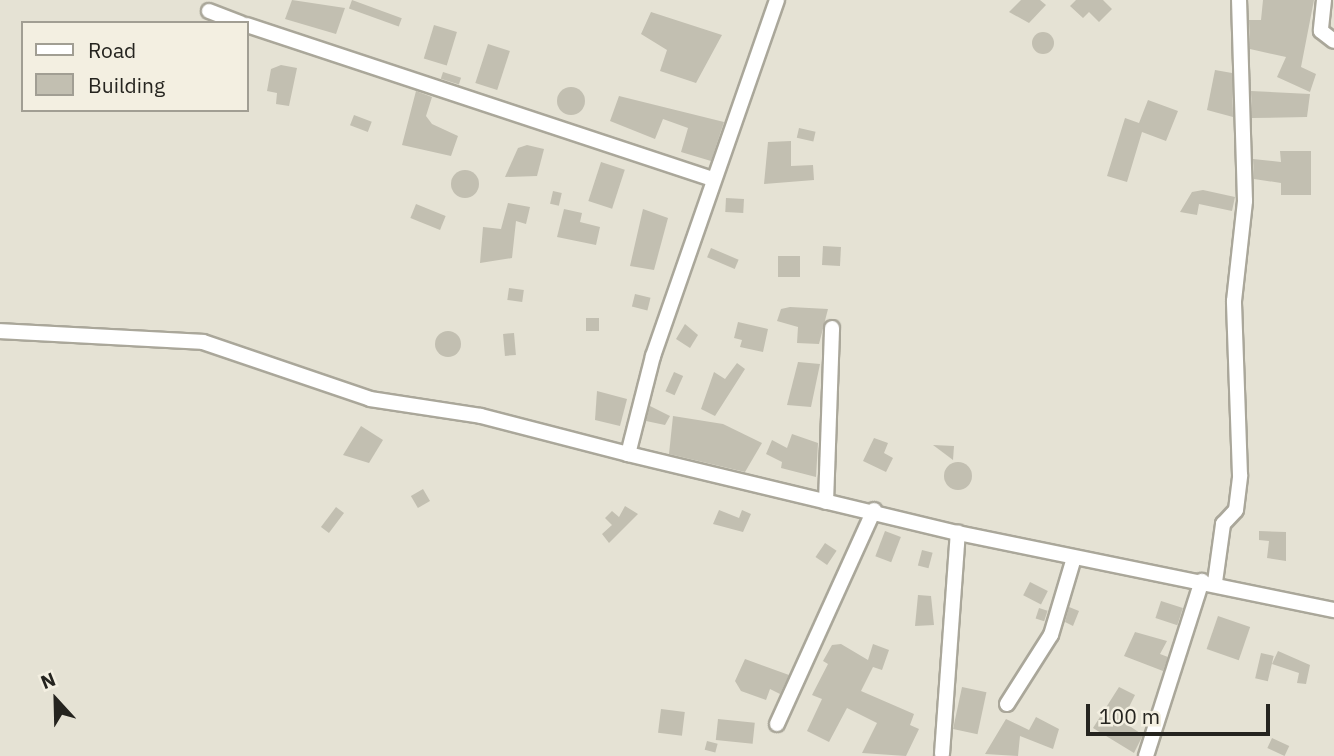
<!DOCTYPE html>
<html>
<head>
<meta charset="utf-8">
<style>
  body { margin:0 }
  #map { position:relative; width:1334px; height:756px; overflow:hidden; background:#e5e2d4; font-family:"IBM Plex Sans",sans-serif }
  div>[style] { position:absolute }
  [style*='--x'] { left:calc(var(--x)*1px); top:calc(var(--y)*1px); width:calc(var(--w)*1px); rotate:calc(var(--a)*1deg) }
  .building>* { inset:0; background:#c2bfb1; transform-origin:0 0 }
  .round { border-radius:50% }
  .roads { filter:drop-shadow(2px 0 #aaa79a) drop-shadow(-2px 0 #aaa79a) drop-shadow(0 2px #aaa79a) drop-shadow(0 -2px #aaa79a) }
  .minor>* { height:14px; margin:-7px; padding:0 7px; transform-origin:7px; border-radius:7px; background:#fff }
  span { translate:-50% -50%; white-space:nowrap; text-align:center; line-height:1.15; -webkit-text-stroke:5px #f3efe1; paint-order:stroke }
  .legend { position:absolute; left:21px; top:21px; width:228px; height:91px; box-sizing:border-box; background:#f3efe1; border:2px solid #a19e93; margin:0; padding:9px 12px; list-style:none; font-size:21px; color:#25241f }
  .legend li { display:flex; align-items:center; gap:14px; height:35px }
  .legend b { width:35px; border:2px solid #a19e93 }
  .north { position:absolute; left:21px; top:665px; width:70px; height:70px; -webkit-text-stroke:5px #f3efe1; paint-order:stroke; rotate:338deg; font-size:19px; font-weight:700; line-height:28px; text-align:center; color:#25241f }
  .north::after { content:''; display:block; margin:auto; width:24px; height:32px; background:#25241f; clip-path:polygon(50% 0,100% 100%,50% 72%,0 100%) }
  .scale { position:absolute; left:1086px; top:704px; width:184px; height:32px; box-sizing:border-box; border:4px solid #25241f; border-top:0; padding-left:9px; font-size:21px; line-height:24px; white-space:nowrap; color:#25241f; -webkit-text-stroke:5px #f3efe1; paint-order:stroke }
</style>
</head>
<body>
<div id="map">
  <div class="building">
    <i style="clip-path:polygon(292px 0,345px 8px,336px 34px,285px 19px)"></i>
    <i style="left:352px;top:0;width:53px;height:9px;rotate:20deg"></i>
    <i style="clip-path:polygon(1021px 0,1040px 0,1046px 5px,1029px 23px,1009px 12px)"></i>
    <i style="clip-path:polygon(1076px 0,1103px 0,1112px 9px,1099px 22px,1089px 12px,1083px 18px,1070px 6px)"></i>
    <i style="clip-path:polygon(1263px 0,1314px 0,1301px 67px,1316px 74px,1310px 92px,1277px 77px,1286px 57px,1250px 49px,1249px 20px,1261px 20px)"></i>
    <i style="clip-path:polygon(651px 12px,722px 35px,696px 83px,660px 71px,667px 50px,641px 34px)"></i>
    <i style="left:434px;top:25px;width:24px;height:35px;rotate:17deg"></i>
    <i class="round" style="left:1032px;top:32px;width:22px;height:22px"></i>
    <i style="left:488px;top:44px;width:23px;height:41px;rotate:18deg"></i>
    <i style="clip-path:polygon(281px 65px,297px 68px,289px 106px,276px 104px,277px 93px,267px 91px,271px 69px)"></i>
    <i style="clip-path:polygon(1215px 70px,1232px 73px,1233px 117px,1207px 110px)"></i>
    <i style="left:443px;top:72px;width:19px;height:7px;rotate:18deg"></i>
    <i class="round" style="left:557px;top:87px;width:28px;height:28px"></i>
    <i style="clip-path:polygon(416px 91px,432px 97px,426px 116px,432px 124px,458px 136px,451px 156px,402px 145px)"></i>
    <i style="clip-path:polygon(1251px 91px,1310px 94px,1307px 117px,1252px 118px)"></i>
    <i style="clip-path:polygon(619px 96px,724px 122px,711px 161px,681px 152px,688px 128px,663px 119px,655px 139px,610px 121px)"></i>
    <i style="clip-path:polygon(1148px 100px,1178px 111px,1166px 141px,1142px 132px,1127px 182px,1107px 176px,1125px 118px,1139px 123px)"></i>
    <i style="left:354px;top:115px;width:19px;height:11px;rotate:21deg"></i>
    <i style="left:799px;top:128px;width:17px;height:10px;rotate:13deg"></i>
    <i style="clip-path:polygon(791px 141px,791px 166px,813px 165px,814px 180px,764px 184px,768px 142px)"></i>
    <i style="clip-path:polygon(527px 145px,544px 149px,537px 176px,505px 177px,518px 148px)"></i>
    <i style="clip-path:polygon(1280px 151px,1311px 151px,1311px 195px,1281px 195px,1281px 183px,1254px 179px,1253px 159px,1281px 162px)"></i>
    <i style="left:601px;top:162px;width:25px;height:41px;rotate:18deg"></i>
    <i class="round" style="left:451px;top:170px;width:28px;height:28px"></i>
    <i style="clip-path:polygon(1203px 190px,1235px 197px,1232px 211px,1199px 204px,1197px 215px,1180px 212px,1192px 192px)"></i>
    <i style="left:553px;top:191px;width:9px;height:13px;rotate:13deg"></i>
    <i style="left:726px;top:198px;width:18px;height:14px;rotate:3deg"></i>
    <i style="clip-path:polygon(508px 203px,530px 207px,526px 224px,516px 221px,512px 258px,480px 263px,483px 227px,501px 229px)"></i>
    <i style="left:416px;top:204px;width:32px;height:15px;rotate:22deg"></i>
    <i style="clip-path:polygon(564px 209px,582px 213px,580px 222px,600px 227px,596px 245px,557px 237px)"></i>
    <i style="clip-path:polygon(643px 209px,668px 218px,654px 270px,630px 266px)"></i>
    <i style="left:823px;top:246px;width:18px;height:19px;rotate:3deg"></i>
    <i style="left:711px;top:248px;width:30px;height:10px;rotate:23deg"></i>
    <i style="left:778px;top:256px;width:22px;height:21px"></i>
    <i style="left:509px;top:288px;width:15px;height:12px;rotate:8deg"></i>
    <i style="left:635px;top:294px;width:16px;height:13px;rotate:14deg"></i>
    <i style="clip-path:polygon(790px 307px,828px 309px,819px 344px,797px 343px,798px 327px,777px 321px,781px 309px)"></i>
    <i style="left:586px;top:318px;width:13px;height:13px"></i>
    <i style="clip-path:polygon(738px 322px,768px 329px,763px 352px,740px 347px,742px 340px,734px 338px)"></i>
    <i style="clip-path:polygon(685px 324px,698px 335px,690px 348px,676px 339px)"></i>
    <i class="round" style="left:435px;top:331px;width:26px;height:26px"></i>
    <i style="left:514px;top:333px;width:22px;height:11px;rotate:85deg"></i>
    <i style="clip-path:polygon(798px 362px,820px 364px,811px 407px,787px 405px)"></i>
    <i style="clip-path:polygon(737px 363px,745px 369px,715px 416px,701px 409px,714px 372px,725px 379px)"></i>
    <i style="left:674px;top:372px;width:10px;height:21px;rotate:24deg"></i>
    <i style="clip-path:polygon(597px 391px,627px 399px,620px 426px,595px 420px)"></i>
    <i style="clip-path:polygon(650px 406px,670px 416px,665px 425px,646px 421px)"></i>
    <i style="clip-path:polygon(673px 416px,723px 424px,762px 443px,745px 472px,669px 454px)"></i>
    <i style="clip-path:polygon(361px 426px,383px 440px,369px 463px,343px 455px)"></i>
    <i style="clip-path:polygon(792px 434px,818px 443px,816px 477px,781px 468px,782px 462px,766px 454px,772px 440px,787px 448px)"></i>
    <i style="clip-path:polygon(874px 438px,888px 443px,884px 453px,893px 458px,886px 472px,863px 461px)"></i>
    <i style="clip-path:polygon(933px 445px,954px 446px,953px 460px)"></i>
    <i class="round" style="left:944px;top:462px;width:28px;height:28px"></i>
    <i style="left:423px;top:489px;width:14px;height:14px;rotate:60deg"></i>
    <i style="clip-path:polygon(625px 506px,638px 514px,609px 543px,602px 534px,612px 525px,605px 518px,612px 511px,619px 517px)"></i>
    <i style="left:336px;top:507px;width:10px;height:25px;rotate:37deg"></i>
    <i style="clip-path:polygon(719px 510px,739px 518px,742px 510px,751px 514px,743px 532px,713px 524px)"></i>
    <i style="left:885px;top:531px;width:17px;height:27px;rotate:21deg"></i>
    <i style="clip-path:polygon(1259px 531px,1286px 532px,1286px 561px,1267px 558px,1269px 541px,1259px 540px)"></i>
    <i style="left:825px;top:543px;width:14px;height:17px;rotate:34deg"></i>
    <i style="left:922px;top:550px;width:11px;height:16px;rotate:15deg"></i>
    <i style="left:1030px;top:582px;width:20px;height:15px;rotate:27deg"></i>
    <i style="clip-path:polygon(918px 595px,931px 596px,934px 625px,915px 626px)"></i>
    <i style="left:1161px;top:601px;width:23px;height:18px;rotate:18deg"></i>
    <i style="clip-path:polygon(1069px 607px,1079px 611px,1073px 626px,1065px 622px)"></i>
    <i style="left:1039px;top:608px;width:9px;height:11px;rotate:18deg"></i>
    <i style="left:1218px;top:616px;width:34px;height:35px;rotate:19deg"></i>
    <i style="clip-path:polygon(1135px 632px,1167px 641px,1160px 654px,1168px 657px,1163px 671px,1124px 656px)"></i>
    <i style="clip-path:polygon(841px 644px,868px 660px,873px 644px,889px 650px,882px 670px,873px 667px,861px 691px,914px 714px,910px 725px,919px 729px,906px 756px,862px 753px,877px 723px,847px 708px,829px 742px,807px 731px,822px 699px,812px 695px,828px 664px,823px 661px,832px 645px)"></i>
    <i style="clip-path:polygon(1278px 651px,1310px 665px,1306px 684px,1297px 683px,1299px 673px,1272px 664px)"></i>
    <i style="left:1261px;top:653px;width:13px;height:26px;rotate:13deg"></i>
    <i style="clip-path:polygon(745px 659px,789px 675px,780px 694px,770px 689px,766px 700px,741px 691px,735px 681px)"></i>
    <i style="left:962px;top:687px;width:25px;height:43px;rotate:12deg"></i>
    <i style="clip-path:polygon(1119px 687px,1135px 695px,1122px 721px,1143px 735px,1134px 753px,1093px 728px)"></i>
    <i style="left:661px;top:709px;width:24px;height:24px;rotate:7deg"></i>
    <i style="clip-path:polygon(1036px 717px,1059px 729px,1053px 749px,1020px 736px,1018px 756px,985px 754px,1006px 719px,1029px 730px)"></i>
    <i style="left:718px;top:719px;width:37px;height:21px;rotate:6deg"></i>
    <i style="left:1272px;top:738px;width:19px;height:11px;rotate:25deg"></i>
    <i style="left:707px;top:741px;width:11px;height:9px;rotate:15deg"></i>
  </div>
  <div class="roads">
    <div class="minor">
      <i style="--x:777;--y:0;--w:377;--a:109.2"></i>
      <i style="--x:653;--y:356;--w:101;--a:104.3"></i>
      <i style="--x:628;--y:454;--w:339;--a:13.5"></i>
      <i style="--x:958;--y:533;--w:384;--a:11.6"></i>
      <i style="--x:1324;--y:0;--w:31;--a:96"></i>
      <i style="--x:1321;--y:31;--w:16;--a:38"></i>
      <i style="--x:209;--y:11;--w:34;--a:21"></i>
      <i style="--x:247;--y:25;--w:490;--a:18.3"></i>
      <i style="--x:0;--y:331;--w:203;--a:3.1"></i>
      <i style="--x:203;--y:342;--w:176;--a:18.8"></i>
      <i style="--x:370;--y:399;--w:112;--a:8.7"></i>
      <i style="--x:481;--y:416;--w:152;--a:14.5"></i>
      <i style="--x:826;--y:502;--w:174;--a:-88"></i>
      <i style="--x:1215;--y:582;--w:59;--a:-82.1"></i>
      <i style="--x:1223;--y:524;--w:19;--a:-47"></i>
      <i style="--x:1236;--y:510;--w:35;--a:-83"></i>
      <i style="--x:1240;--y:475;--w:174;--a:-92"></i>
      <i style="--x:1234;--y:301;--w:101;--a:-83.7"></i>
      <i style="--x:1245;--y:201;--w:201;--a:-91.7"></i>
      <i style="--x:1007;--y:704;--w:82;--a:-57.5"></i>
      <i style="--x:1051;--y:635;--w:80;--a:-73.4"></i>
      <i style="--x:777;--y:724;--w:235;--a:-65.6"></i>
      <i style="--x:942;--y:754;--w:222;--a:-85.9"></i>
      <i style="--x:1146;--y:756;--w:184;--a:-72.3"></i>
    </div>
  </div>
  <ul class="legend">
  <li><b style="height:9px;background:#fff"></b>Road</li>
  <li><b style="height:19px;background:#c2bfb1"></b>Building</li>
  </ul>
  <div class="north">N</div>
  <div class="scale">100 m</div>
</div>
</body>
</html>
